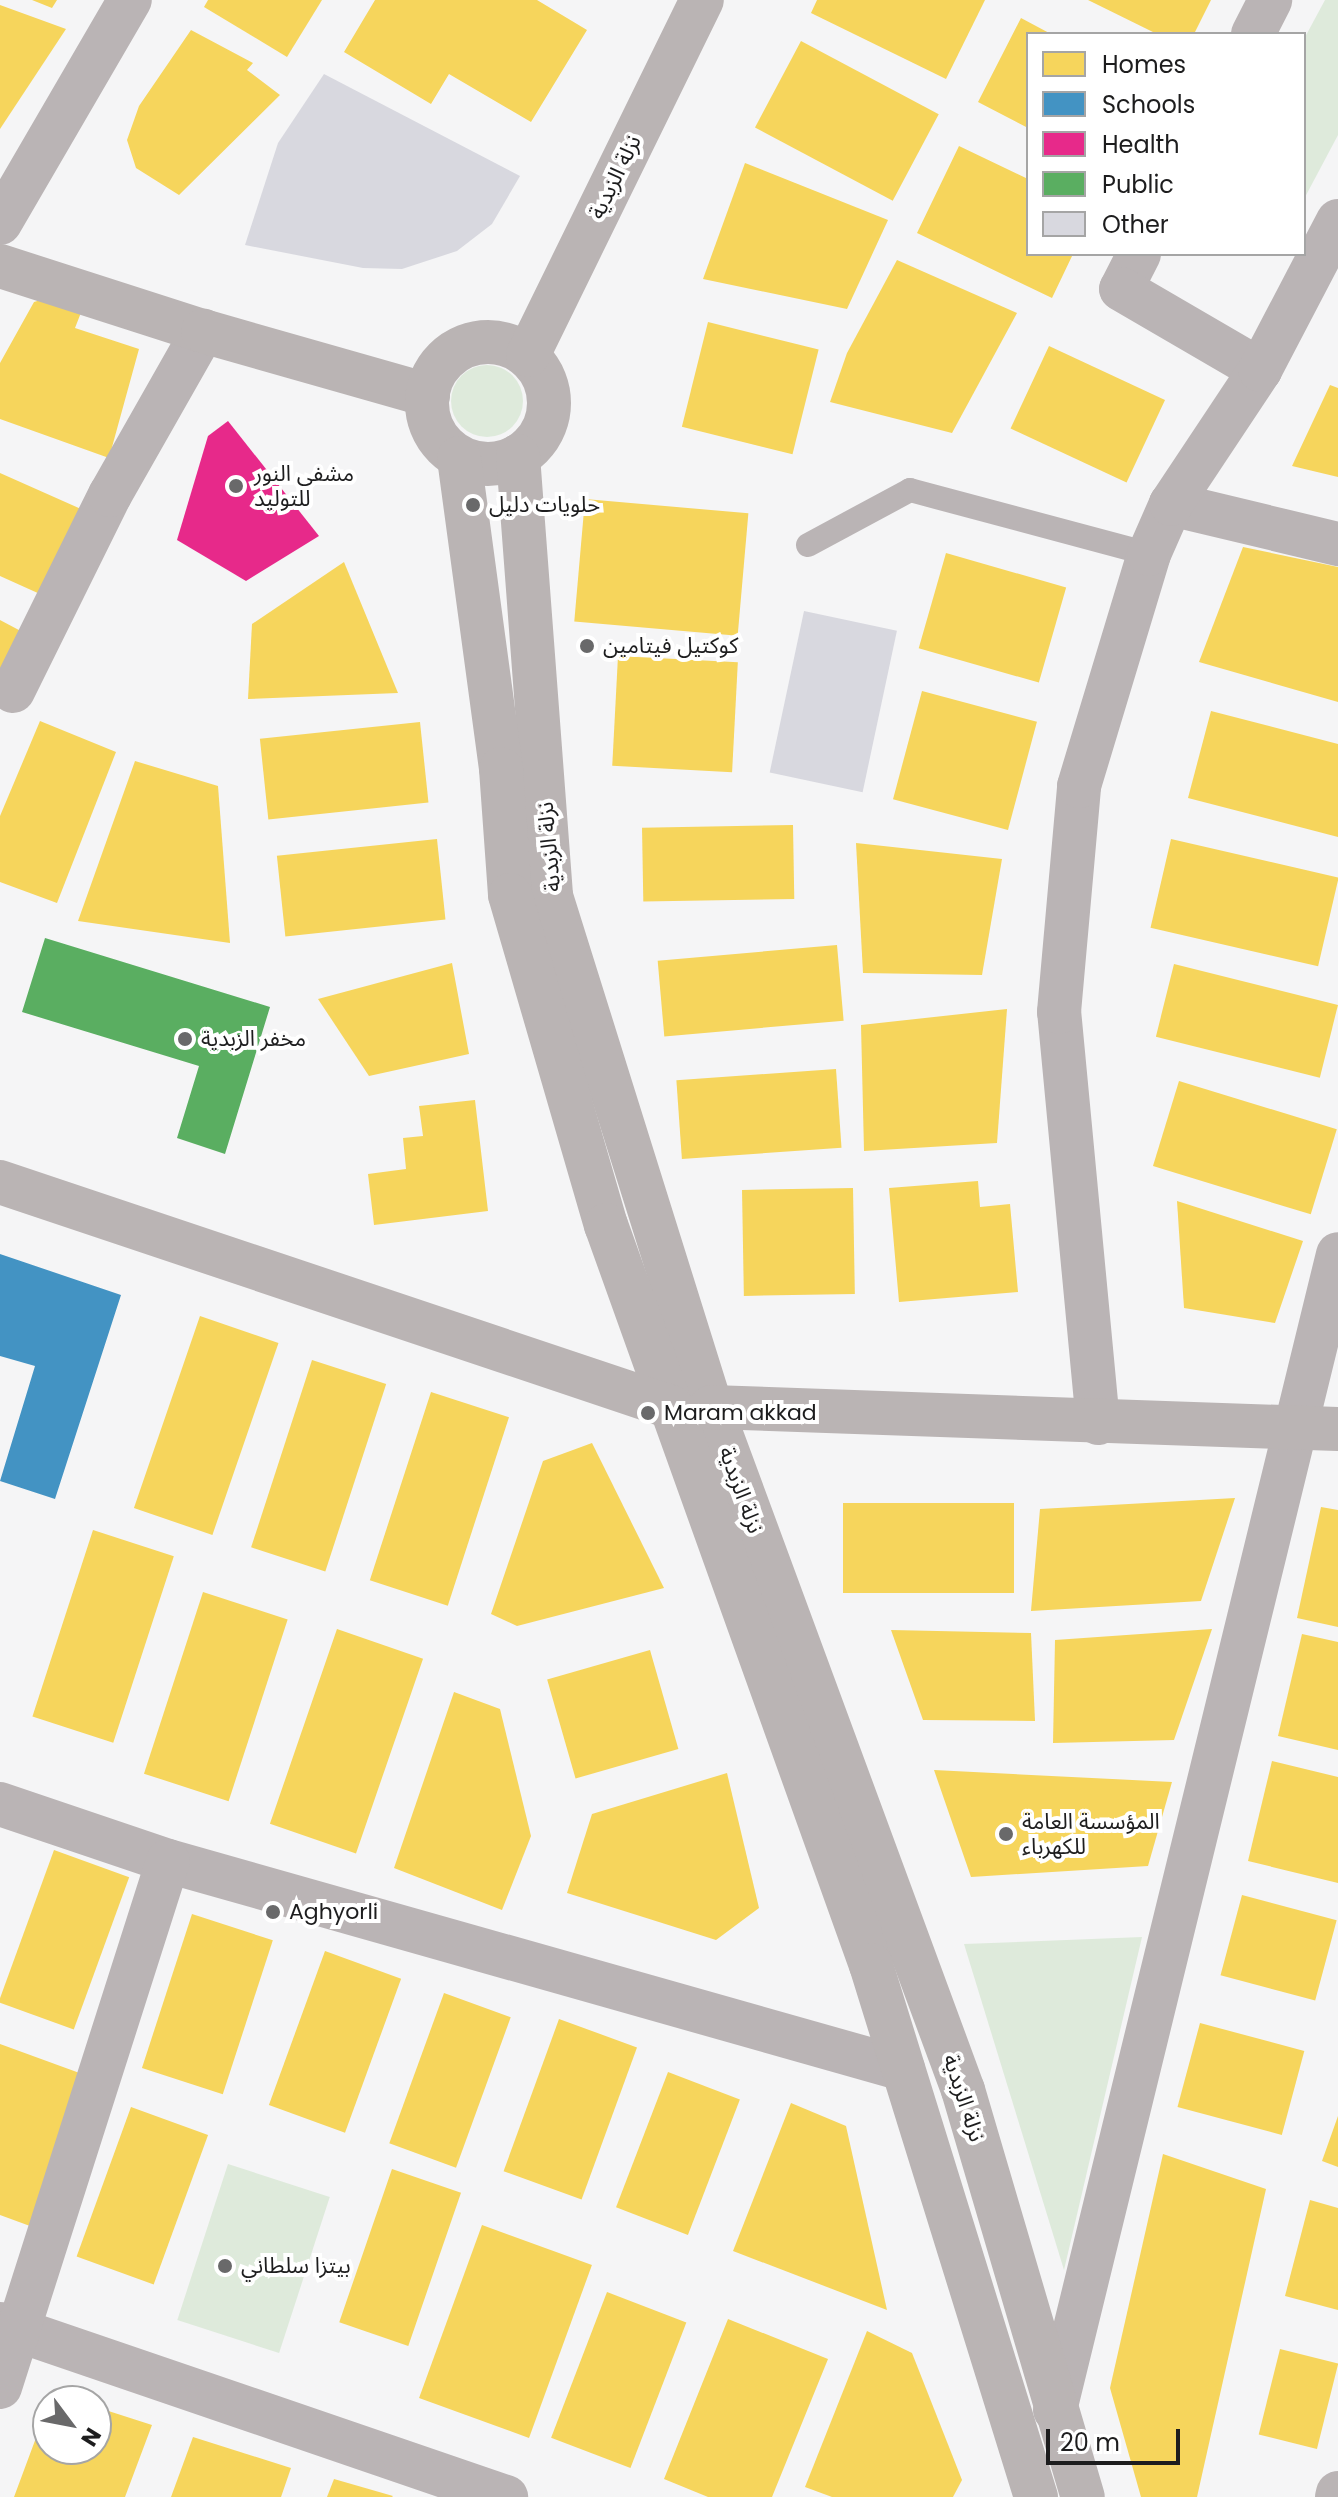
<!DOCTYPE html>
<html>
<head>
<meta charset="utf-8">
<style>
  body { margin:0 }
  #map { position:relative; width:1338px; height:2497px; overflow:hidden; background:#f5f5f6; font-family:Poppins,"Noto Sans Arabic",sans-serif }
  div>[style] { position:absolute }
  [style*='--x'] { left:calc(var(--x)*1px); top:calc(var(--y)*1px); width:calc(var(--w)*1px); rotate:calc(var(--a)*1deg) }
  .green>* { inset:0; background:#deeadb; transform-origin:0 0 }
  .round { border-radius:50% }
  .homes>* { inset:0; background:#f6d55c; transform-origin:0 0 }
  .schools>* { inset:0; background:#4393c3 }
  .health>* { inset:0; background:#e7298a }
  .public>* { inset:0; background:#5aae61 }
  .building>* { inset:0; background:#d8d8df; transform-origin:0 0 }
  .lane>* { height:24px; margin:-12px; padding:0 12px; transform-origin:12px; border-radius:12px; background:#bab4b5 }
  .street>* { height:44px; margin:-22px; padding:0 22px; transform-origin:22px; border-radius:22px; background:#bab4b5 }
  .secondary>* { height:44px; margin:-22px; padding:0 22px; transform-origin:22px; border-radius:22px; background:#bab4b4 }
  .secondary>.ring { margin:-22px; padding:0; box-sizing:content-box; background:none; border:44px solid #bab4b4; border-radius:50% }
  .dots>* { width:22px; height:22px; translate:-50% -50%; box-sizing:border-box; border:4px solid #fff; border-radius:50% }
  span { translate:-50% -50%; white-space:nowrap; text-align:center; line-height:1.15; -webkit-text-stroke:8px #fff; paint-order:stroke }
  .street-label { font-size:22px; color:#1d1d1e }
  .poi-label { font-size:22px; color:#1d1d1e }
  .left { translate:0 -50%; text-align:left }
  .legend { position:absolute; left:1026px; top:32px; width:280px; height:224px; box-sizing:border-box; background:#fff; border:2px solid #a5a5a5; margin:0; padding:10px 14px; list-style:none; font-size:24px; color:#1d1d1e }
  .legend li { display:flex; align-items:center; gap:16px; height:40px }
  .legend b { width:40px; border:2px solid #a5a5a5 }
  .north { position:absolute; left:32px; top:2385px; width:80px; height:80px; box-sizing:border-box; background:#fff; border:2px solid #a5a5a5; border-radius:50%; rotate:122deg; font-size:22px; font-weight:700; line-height:32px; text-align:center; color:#1d1d1e }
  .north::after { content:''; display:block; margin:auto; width:28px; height:36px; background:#69696a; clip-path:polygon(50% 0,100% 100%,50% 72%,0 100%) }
  .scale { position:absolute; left:1046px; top:2429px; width:134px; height:36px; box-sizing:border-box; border:4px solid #1d1d1e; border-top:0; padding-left:10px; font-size:24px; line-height:28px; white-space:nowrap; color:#1d1d1e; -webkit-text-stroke:6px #fff; paint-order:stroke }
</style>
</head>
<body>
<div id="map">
  <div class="green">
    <i style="clip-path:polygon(1325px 0,1338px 0,1338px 135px,1304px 199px,1304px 39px)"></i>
    <i class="round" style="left:451px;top:365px;width:72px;height:72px"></i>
    <i style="clip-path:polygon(1142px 1937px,1064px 2270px,964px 1944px)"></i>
    <i style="left:228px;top:2164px;width:107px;height:164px;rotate:18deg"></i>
  </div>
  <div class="homes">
    <i style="clip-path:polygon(32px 0,57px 0,52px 8px)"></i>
    <i style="clip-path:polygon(208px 0,322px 0,287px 57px,204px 7px)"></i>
    <i style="clip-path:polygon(375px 0,537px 0,587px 30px,531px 122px,449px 74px,431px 104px,344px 52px)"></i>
    <i style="clip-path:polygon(817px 0,985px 0,946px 79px,811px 13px)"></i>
    <i style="clip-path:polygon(1088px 0,1211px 0,1194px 34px,1157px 34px)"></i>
    <i style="clip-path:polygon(0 5px,66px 29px,0 129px)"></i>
    <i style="clip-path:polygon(1021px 18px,1051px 34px,1028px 34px,1028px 128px,978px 102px)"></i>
    <i style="clip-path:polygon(191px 30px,253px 63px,247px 70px,280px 95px,179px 195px,136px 168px,127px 140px,139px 106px)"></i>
    <i style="left:801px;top:41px;width:156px;height:98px;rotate:28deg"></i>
    <i style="clip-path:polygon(959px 146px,1028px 179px,1028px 254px,1073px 254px,1052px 298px,917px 233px)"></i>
    <i style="clip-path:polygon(745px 163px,888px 220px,847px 309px,703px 279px)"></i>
    <i style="clip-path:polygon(897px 260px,1017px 313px,952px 433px,830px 402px,847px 353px)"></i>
    <i style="clip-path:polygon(47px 298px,82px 310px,75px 328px,139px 349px,109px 458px,0 419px,0 363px,34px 302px)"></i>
    <i style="left:708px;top:322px;width:114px;height:108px;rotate:14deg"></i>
    <i style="left:1049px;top:346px;width:128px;height:91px;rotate:25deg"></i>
    <i style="clip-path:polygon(1330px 385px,1338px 388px,1338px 477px,1292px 466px)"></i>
    <i style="clip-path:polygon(0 473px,90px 513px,51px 599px,0 576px)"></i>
    <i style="left:585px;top:499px;width:164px;height:123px;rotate:5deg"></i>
    <i style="clip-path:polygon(1243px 547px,1338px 567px,1338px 702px,1199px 662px)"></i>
    <i style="left:946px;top:553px;width:125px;height:99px;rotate:16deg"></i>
    <i style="clip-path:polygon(344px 562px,398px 693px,248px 699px,252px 624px)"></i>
    <i style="clip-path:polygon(0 620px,32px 637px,0 699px)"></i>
    <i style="left:618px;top:656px;width:120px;height:110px;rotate:3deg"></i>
    <i style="left:922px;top:691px;width:119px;height:112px;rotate:15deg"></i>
    <i style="clip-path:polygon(1211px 711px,1338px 744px,1338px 837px,1188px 798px)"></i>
    <i style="clip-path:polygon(40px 721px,116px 752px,57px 903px,0 882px,0 816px)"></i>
    <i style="left:420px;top:722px;width:81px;height:161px;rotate:84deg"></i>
    <i style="clip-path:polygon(135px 761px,218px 786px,230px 943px,78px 921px)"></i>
    <i style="left:793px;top:825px;width:74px;height:151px;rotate:89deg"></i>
    <i style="left:437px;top:839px;width:81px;height:161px;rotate:84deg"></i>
    <i style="left:1171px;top:839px;width:172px;height:91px;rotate:13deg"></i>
    <i style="clip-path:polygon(856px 843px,1002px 859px,982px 975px,863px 973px)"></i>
    <i style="left:837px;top:945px;width:76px;height:180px;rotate:85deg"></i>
    <i style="clip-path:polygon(452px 963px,469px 1054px,369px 1076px,318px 999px)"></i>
    <i style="left:1174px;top:964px;width:169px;height:75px;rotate:14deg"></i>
    <i style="clip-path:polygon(1007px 1009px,997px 1143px,864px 1151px,861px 1025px)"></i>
    <i style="left:836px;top:1069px;width:79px;height:160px;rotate:86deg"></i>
    <i style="left:1179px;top:1081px;width:165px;height:89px;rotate:17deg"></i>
    <i style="clip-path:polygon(475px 1100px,488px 1211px,374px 1225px,368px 1174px,406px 1169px,403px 1138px,423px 1136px,419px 1106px)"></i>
    <i style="clip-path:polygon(978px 1181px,980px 1207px,1010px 1204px,1018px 1292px,899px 1302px,889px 1188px)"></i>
    <i style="left:853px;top:1188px;width:106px;height:111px;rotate:89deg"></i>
    <i style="clip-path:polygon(1177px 1201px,1303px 1241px,1275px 1323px,1184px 1308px)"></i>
    <i style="left:200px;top:1316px;width:83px;height:203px;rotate:19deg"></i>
    <i style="left:312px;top:1360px;width:78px;height:197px;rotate:18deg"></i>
    <i style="left:431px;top:1392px;width:82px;height:198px;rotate:18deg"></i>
    <i style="clip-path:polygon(592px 1443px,664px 1588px,517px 1626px,491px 1614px,543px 1461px)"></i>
    <i style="clip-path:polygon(1235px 1498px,1201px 1601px,1031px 1611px,1040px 1509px)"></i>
    <i style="left:843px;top:1503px;width:171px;height:90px"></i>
    <i style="clip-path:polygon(1321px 1507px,1338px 1510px,1338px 1627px,1297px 1618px)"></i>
    <i style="left:93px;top:1530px;width:85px;height:196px;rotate:18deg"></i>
    <i style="left:203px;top:1592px;width:89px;height:191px;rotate:18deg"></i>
    <i style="left:337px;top:1629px;width:91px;height:206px;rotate:19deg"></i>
    <i style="clip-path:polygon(1212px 1629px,1174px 1740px,1053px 1743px,1055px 1640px)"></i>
    <i style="clip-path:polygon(891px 1630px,1031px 1633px,1035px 1721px,923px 1720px)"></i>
    <i style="clip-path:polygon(1302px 1634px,1338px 1642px,1338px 1750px,1278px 1736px)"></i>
    <i style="left:650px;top:1650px;width:103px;height:107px;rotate:74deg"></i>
    <i style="clip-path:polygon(454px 1692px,500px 1709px,531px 1836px,502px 1910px,394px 1868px)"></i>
    <i style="clip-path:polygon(1272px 1761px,1338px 1777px,1338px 1883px,1248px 1861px)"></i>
    <i style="clip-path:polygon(934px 1770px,1172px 1782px,1148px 1866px,971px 1877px)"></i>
    <i style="clip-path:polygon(727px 1773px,759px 1908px,716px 1940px,567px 1893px,592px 1814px)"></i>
    <i style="left:54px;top:1850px;width:80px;height:162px;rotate:20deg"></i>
    <i style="left:1242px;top:1895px;width:98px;height:83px;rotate:15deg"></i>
    <i style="left:192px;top:1914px;width:85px;height:162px;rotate:18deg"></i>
    <i style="left:325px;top:1951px;width:81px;height:164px;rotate:20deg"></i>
    <i style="left:444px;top:1993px;width:71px;height:160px;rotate:20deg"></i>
    <i style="left:559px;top:2019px;width:83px;height:162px;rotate:20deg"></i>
    <i style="left:1200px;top:2023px;width:108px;height:87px;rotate:15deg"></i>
    <i style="clip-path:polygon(0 2044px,85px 2075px,30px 2226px,0 2215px)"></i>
    <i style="left:668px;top:2072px;width:77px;height:145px;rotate:21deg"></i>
    <i style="clip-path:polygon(791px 2103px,846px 2126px,887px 2310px,733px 2251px)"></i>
    <i style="left:131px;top:2107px;width:82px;height:159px;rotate:20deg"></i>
    <i style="clip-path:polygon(1338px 2116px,1338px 2167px,1322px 2161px)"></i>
    <i style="clip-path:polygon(1163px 2154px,1266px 2189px,1197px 2497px,1141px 2497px,1110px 2388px)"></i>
    <i style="left:392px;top:2169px;width:73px;height:162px;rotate:19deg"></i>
    <i style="clip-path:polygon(1310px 2200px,1338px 2208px,1338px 2310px,1285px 2296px)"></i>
    <i style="left:482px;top:2225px;width:117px;height:184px;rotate:20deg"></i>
    <i style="left:607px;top:2292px;width:85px;height:156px;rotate:21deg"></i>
    <i style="clip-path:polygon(728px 2319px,828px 2359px,772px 2497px,708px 2497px,664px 2479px)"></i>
    <i style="clip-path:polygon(867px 2331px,912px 2353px,962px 2480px,953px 2497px,832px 2497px,805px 2487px)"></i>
    <i style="left:1280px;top:2349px;width:60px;height:88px;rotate:14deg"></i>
    <i style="clip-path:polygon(96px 2407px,152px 2425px,125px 2497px,14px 2497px,43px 2419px,48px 2417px,48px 2449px,96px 2449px)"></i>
    <i style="clip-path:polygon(193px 2437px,291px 2468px,281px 2497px,171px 2497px)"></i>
    <i style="clip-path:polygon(334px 2479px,393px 2496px,392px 2497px,327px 2497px)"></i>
  </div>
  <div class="schools">
    <i style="clip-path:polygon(0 1254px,121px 1295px,55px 1499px,0 1481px,35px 1366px,0 1356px)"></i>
  </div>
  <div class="health">
    <i style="clip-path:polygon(228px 421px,319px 536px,246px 581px,177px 540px,208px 436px)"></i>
  </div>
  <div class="public">
    <i style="clip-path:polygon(45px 938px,270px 1007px,225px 1154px,177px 1138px,199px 1066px,22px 1012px)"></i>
  </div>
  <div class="building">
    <i style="clip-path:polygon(324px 74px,520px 176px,492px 224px,457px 251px,402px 269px,363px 268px,245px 245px,278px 143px)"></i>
    <i style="left:804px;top:611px;width:95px;height:165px;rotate:12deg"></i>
  </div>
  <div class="lane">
    <i style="--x:808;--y:545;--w:116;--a:-28.3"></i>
    <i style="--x:910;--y:490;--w:247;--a:15"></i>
  </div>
  <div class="street">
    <i style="--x:1253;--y:34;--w:38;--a:-63"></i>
    <i style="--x:0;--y:223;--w:258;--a:-59.8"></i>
    <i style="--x:1139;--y:254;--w:39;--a:117"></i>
    <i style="--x:1121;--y:289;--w:161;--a:30.2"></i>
    <i style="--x:1171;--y:504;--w:172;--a:13.5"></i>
    <i style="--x:13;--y:691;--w:219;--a:-63.7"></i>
    <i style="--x:110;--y:495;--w:189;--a:-60.4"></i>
    <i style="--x:1098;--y:1423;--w:413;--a:-95.4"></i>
    <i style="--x:1059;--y:1012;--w:227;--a:-84.9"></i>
    <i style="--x:1079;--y:786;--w:242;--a:-73.2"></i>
    <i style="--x:1149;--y:554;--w:55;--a:-66.3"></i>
    <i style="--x:1171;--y:504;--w:161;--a:-56.4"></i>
    <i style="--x:1260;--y:370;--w:168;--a:-62.4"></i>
    <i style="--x:0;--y:1804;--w:177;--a:18.7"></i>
    <i style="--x:168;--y:1861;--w:764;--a:15.8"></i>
    <i style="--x:0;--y:2324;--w:535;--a:18.88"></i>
    <i style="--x:0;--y:2387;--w:552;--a:-72.29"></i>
    <i style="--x:1055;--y:2410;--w:1190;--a:-76.24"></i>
    <i style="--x:1337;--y:2497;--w:4;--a:-76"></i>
  </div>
  <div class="secondary">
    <i style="--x:0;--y:266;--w:213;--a:17.8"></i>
    <i style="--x:203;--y:331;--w:234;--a:15.9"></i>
    <i class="ring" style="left:427px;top:342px;width:78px;height:78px"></i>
    <i style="--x:528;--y:355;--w:395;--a:-63.9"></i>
    <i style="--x:518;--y:456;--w:441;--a:85.7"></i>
    <i style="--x:551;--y:896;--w:535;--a:72.61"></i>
    <i style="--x:711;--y:1407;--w:728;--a:69.75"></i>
    <i style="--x:963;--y:2090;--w:424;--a:73.6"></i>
    <i style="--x:459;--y:458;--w:314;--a:82.3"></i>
    <i style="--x:501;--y:769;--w:126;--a:85.9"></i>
    <i style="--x:510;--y:895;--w:344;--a:73.8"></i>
    <i style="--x:606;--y:1225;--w:786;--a:70.3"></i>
    <i style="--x:871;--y:1965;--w:557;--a:72.77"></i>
    <i style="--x:0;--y:1182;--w:708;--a:18.54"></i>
    <i style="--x:711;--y:1407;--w:627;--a:2.01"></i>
  </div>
  <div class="dots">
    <i style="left:236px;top:486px;background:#69696a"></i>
    <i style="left:473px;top:505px;background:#69696a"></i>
    <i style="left:587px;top:646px;background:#69696a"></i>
    <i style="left:185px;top:1039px;background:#69696a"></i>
    <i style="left:648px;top:1413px;background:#69696a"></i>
    <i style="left:1006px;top:1834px;background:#69696a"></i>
    <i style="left:273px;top:1912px;background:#69696a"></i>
    <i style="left:225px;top:2266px;background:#69696a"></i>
  </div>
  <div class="street-label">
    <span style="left:615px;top:177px;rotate:-64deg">نزلة الزبدية</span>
    <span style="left:549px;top:847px;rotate:-95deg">نزلة الزبدية</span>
    <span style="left:741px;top:1490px;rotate:70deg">نزلة الزبدية</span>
    <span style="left:964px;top:2098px;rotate:72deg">نزلة الزبدية</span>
  </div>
  <div class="poi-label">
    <span class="left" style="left:254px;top:486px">مشفى النور<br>للتوليد</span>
    <span class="left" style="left:489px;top:505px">حلويات دليل</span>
    <span class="left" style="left:603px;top:646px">كوكتيل فيتامين</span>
    <span class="left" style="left:201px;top:1039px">مخفر الزبدية</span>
    <span class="left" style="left:664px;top:1413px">Maram akkad</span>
    <span class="left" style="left:1022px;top:1834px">المؤسسة العامة<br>للكهرباء</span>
    <span class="left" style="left:289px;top:1912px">Aghyorli</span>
    <span class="left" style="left:241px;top:2266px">بيتزا سلطاني</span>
  </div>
  <ul class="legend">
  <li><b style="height:22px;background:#f6d55c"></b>Homes</li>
  <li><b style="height:22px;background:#4393c3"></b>Schools</li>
  <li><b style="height:22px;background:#e7298a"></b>Health</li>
  <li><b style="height:22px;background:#5aae61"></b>Public</li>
  <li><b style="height:22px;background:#d8d8df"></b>Other</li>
  </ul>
  <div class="north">N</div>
  <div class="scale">20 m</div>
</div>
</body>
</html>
